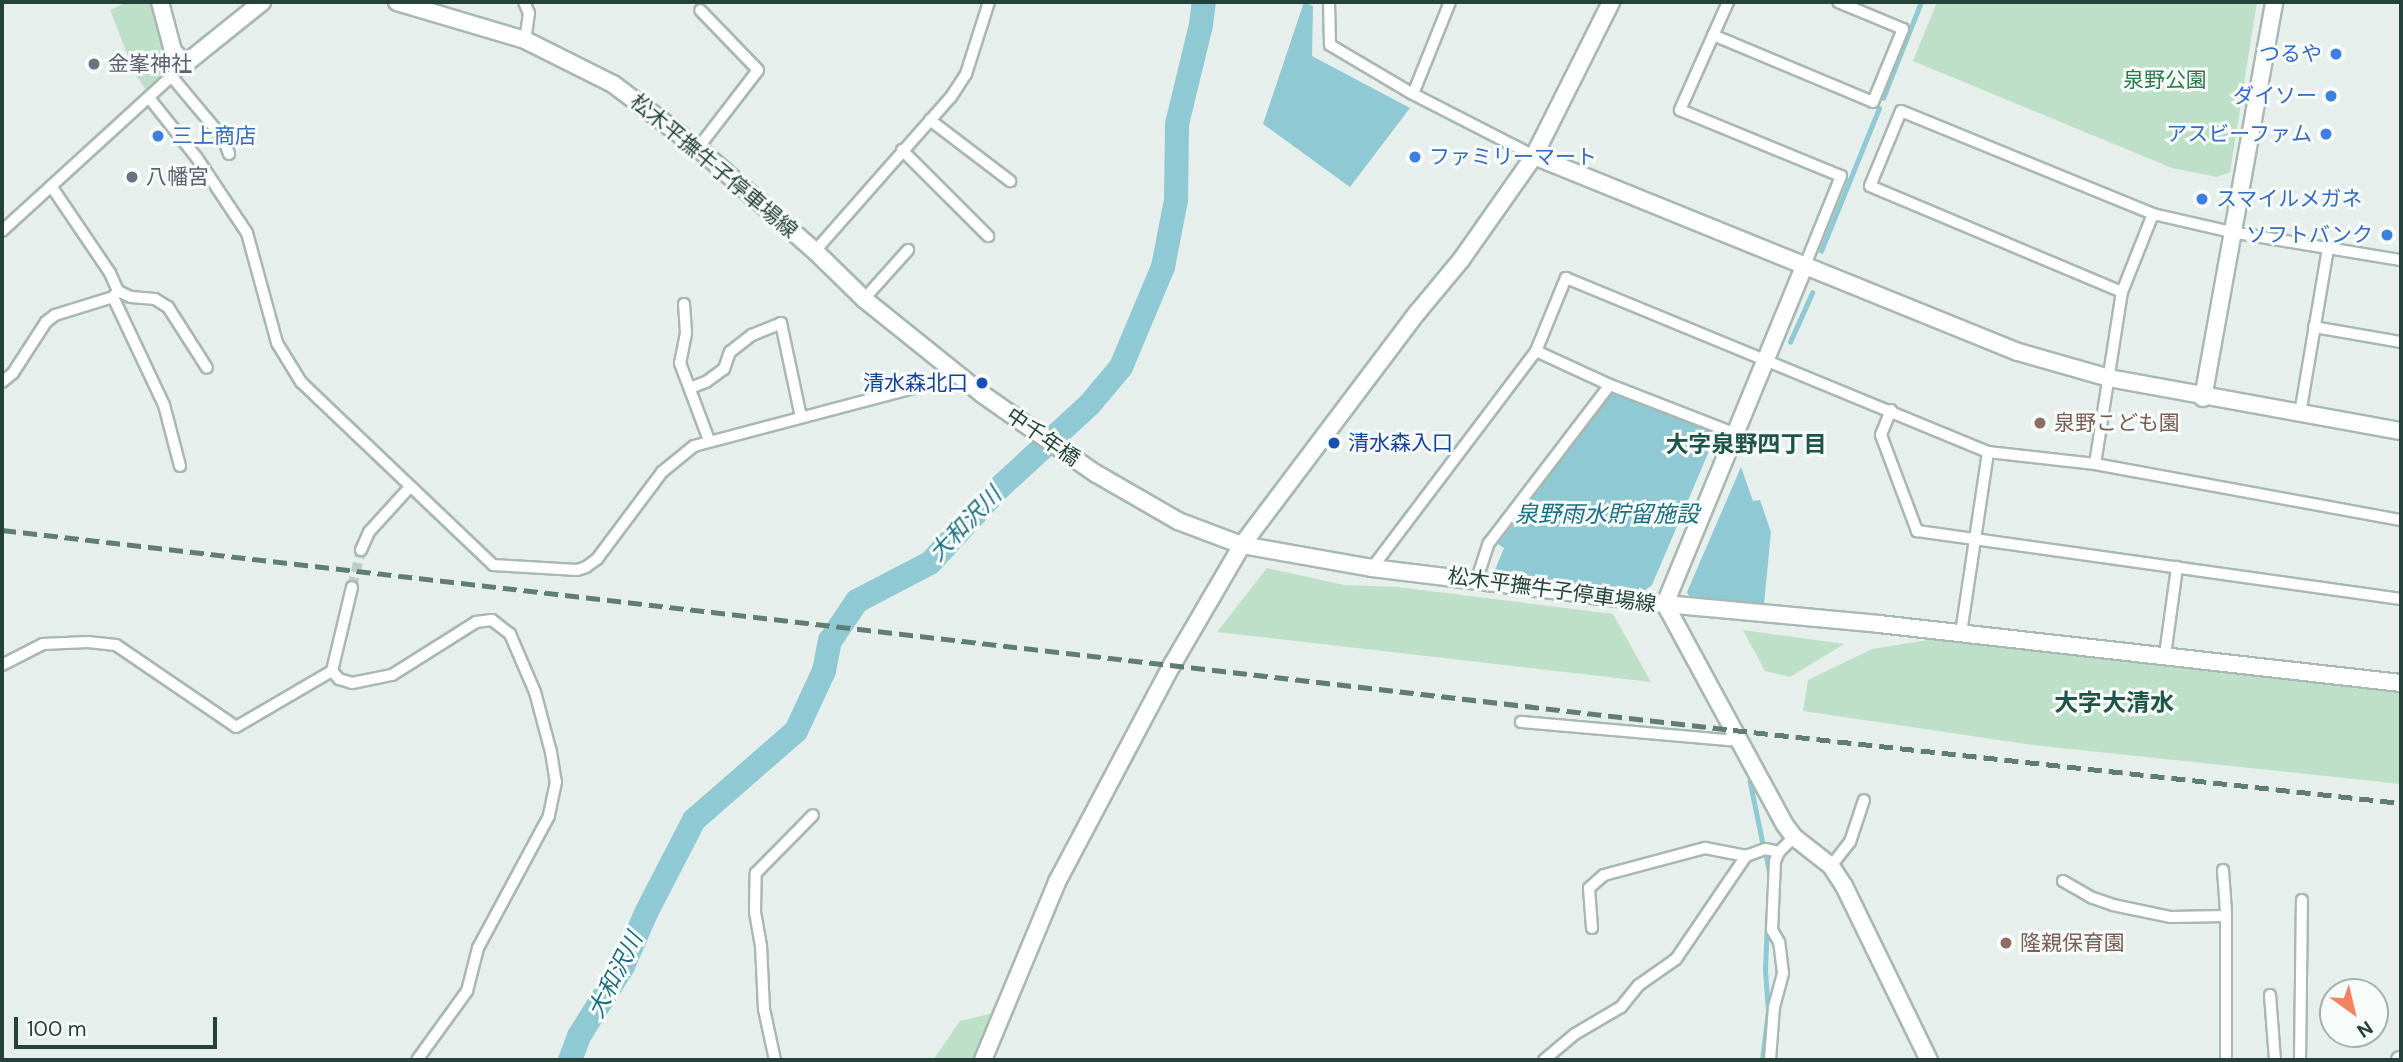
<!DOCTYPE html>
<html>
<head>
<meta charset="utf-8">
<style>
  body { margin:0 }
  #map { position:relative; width:2403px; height:1062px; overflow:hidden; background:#e6efeb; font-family:"DM Sans","Noto Sans JP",sans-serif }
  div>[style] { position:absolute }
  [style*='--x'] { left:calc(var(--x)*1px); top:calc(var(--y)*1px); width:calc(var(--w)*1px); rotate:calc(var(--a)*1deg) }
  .green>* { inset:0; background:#bfe0c8 }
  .water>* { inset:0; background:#8ec9d4 }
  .stream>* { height:4.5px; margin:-2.25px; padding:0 2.25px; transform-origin:2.25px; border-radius:2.25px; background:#8ec9d4 }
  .river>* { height:24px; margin:-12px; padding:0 12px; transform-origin:12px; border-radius:12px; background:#8ec9d4 }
  .street-tunnel>* { height:10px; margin-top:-5px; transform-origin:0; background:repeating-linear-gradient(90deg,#bfccc8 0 10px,transparent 0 15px) }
  .roads { filter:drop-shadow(2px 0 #a8b8b2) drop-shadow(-2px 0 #a8b8b2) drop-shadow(0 2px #a8b8b2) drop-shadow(0 -2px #a8b8b2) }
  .street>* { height:10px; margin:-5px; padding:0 5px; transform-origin:5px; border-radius:5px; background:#fff }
  .secondary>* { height:16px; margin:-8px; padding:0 8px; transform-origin:8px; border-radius:8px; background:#fff }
  .rail>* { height:4.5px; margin-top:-2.25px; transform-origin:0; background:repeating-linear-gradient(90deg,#5f7d75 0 14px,transparent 0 21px) }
  .dots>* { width:19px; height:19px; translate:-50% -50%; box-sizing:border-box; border:4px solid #f7fbf9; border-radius:50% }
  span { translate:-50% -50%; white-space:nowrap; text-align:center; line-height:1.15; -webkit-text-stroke:6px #f7fbf9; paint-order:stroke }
  .shop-label { font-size:21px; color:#366cbe }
  .right { translate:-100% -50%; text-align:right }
  .left { translate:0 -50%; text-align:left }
  .worship-label { font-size:21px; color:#5b616d }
  .park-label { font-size:21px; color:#2d7a4b }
  .street-label { font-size:21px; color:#24423a }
  .transit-label { font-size:21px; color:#164399 }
  .education-label { font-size:21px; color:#785e54 }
  .neighbourhood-label { font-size:23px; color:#1f5548; font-weight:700 }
  .water-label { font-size:23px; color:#1c6f80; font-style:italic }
  .quarter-label { font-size:24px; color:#1f5548; font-weight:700 }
  .frame { position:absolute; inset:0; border:4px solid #24423a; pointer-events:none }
  .north { position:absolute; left:2319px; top:978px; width:70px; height:70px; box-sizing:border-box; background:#f7fbf9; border:2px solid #a3b1ad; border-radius:50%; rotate:146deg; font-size:19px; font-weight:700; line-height:28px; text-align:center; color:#24423a }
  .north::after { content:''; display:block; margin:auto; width:24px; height:32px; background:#f4845f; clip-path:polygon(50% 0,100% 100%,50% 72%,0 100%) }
  .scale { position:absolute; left:14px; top:1017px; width:203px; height:32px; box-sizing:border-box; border:4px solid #24423a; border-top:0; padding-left:9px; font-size:21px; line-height:24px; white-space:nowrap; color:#24423a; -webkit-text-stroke:5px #f7fbf9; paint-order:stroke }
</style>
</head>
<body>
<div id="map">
  <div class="green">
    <i style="clip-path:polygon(127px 2px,152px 2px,169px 69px,147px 92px,135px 74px,110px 10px)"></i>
    <i style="clip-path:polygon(1937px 2px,2257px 2px,2230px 172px,2217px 177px,2172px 168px,1913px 61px)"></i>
    <i style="clip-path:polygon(1267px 568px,1344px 585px,1398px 587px,1613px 614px,1651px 682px,1217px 632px)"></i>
    <i style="clip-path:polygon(1743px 630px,1844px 644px,1790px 677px,1765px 671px)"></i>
    <i style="clip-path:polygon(1947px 637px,2244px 675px,2300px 677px,2401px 689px,2401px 784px,2033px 745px,1803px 711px,1808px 680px,1872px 649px)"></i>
    <i style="clip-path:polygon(994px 1013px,977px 1060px,933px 1060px,960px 1021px)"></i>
  </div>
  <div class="water">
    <i style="clip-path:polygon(1304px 2px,1313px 6px,1312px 56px,1410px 108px,1350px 187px,1263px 124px)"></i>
    <i style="clip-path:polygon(1616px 394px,1714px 433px,1715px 437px,1652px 585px,1644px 591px,1494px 572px,1504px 548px,1498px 544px,1610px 395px)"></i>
    <i style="clip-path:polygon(1741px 467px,1753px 501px,1760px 500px,1771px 532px,1764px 604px,1689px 596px,1687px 592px)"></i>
  </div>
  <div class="stream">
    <i style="--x:1883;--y:98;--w:103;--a:-68.4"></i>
    <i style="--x:1821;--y:251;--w:154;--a:-67.9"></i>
    <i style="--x:1790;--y:342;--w:54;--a:-65.8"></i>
    <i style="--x:1750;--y:781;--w:64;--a:78.3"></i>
    <i style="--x:1766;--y:854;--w:20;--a:79"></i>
    <i style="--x:1762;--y:1060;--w:49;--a:-83"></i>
    <i style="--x:1768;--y:1011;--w:41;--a:-94.2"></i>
    <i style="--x:1765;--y:970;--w:49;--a:-87.7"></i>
  </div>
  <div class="river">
    <i style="--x:570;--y:1060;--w:26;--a:-69"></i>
    <i style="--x:579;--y:1036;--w:83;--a:-57.8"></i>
    <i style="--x:623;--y:966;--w:58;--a:-66.5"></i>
    <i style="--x:646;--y:913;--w:105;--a:-62.7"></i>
    <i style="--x:694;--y:820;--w:135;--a:-41.1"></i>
    <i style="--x:796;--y:731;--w:66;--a:-65"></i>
    <i style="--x:824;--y:671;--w:31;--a:-79"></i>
    <i style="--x:830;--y:641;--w:48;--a:-56"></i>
    <i style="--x:857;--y:601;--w:82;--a:-27.5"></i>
    <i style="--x:930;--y:563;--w:102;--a:-47.4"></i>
    <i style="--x:999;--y:488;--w:124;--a:-42.7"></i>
    <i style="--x:1090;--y:404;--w:48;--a:-50"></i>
    <i style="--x:1121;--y:367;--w:108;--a:-67.2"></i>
    <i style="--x:1163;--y:267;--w:68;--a:-79"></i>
    <i style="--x:1176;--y:200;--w:76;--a:-89.2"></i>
    <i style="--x:1177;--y:124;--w:102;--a:-76.4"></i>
    <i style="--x:1201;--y:25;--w:23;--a:-83"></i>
  </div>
  <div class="street-tunnel">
    <i style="--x:352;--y:587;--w:38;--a:-76"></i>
  </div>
  <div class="roads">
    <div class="street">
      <i style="--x:524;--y:2;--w:12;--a:66"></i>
      <i style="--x:529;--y:13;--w:27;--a:98"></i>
      <i style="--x:1329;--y:2;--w:43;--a:88.7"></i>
      <i style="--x:1330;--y:45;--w:96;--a:30.6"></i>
      <i style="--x:1413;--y:94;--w:136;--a:27.1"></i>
      <i style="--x:1728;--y:2;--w:118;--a:114"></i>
      <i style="--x:1680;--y:110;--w:174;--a:22.3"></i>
      <i style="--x:1841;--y:176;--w:96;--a:112"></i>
      <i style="--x:1713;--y:35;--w:173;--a:22.7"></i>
      <i style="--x:1873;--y:102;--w:79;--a:-67.7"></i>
      <i style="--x:1903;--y:29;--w:70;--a:-157.4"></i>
      <i style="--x:172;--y:77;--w:80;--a:50.1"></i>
      <i style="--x:223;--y:138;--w:17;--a:69"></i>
      <i style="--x:1413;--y:94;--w:99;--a:-68.1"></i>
      <i style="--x:150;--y:99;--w:75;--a:51.5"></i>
      <i style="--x:197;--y:158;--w:90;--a:56.3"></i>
      <i style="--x:247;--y:233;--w:114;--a:74.7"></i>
      <i style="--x:277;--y:343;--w:46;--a:58.4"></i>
      <i style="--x:301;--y:382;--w:265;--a:43.6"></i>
      <i style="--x:493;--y:565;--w:84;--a:3.4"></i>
      <i style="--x:577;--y:570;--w:9;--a:-18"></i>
      <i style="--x:586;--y:567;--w:14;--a:-36"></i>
      <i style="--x:597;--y:559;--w:109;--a:-53.2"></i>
      <i style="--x:662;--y:472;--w:41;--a:-39.1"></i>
      <i style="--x:694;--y:446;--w:259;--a:-14.8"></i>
      <i style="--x:944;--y:380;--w:13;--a:-29"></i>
      <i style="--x:930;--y:120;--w:101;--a:37.3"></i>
      <i style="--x:698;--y:148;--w:98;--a:-52.4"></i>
      <i style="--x:758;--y:70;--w:83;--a:-134"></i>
      <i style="--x:902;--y:150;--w:122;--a:45"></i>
      <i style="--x:2;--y:231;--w:248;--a:-42.4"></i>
      <i style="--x:815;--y:251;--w:205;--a:-48.6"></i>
      <i style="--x:951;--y:97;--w:27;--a:-57"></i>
      <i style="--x:966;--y:74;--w:76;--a:-72.3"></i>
      <i style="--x:118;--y:291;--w:14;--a:25"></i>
      <i style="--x:131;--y:297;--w:24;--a:5"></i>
      <i style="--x:155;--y:299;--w:15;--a:32"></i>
      <i style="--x:168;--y:307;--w:72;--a:57.4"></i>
      <i style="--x:2122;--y:292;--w:273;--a:-157.2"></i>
      <i style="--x:1870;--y:186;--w:81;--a:-67.5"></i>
      <i style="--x:1901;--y:111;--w:272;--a:22.2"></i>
      <i style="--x:2153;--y:214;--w:80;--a:13"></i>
      <i style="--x:2231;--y:232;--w:172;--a:9.4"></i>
      <i style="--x:113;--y:297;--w:119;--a:64.7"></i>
      <i style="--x:164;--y:405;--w:63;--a:75.3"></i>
      <i style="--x:864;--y:299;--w:66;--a:-48.1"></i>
      <i style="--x:684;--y:304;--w:29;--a:86"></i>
      <i style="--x:686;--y:333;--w:31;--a:101"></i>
      <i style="--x:680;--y:363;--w:82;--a:69.4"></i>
      <i style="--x:2314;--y:327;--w:88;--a:9.8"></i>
      <i style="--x:1536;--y:351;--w:81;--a:24.7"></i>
      <i style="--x:1610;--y:385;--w:133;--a:21.2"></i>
      <i style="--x:2;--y:382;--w:14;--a:-39"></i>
      <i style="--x:13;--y:373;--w:61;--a:-57.1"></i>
      <i style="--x:46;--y:322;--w:11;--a:-38"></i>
      <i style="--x:55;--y:315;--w:61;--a:-17.2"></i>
      <i style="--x:113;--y:297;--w:8;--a:-50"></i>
      <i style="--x:118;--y:291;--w:20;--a:-114"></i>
      <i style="--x:110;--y:273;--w:105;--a:-124.1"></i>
      <i style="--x:690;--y:388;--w:17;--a:-21"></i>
      <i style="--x:706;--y:382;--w:22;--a:-36"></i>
      <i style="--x:724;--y:369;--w:18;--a:-71"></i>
      <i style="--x:730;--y:352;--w:28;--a:-38"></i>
      <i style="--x:752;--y:335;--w:31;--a:-22"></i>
      <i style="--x:781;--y:323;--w:96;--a:78"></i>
      <i style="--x:1891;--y:410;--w:27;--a:112"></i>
      <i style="--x:1881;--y:435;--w:103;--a:69.4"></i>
      <i style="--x:1917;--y:531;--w:489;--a:8"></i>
      <i style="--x:2300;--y:414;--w:167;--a:-80.4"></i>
      <i style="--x:2095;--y:464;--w:174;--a:-81.1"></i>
      <i style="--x:2122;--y:292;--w:84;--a:-68.3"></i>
      <i style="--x:361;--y:550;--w:20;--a:-66"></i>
      <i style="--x:369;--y:532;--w:61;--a:-47.7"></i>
      <i style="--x:1372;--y:568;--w:272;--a:-52.9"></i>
      <i style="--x:1536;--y:351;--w:79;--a:-67.7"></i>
      <i style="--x:1566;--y:278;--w:456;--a:22.4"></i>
      <i style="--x:1988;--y:452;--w:108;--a:6.4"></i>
      <i style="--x:2095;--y:464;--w:311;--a:10.4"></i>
      <i style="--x:1477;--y:579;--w:38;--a:-72"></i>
      <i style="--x:1489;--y:543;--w:199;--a:-52.6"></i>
      <i style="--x:1961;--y:633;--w:183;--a:-81.5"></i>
      <i style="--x:2165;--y:655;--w:89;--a:-82.2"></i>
      <i style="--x:2;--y:665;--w:46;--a:-27.1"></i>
      <i style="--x:43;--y:644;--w:45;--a:-2.5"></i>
      <i style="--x:88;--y:642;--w:28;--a:6"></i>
      <i style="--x:116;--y:645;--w:145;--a:34.3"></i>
      <i style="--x:236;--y:727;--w:111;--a:-30.3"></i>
      <i style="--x:332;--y:671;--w:86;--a:-76.6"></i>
      <i style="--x:332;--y:671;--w:11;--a:49"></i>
      <i style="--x:339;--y:679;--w:14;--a:17"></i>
      <i style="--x:352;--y:683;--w:41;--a:-11.3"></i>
      <i style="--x:392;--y:675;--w:99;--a:-32.2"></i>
      <i style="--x:476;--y:622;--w:16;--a:-7"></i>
      <i style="--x:492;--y:620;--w:23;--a:38"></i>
      <i style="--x:510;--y:634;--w:63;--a:66.7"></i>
      <i style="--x:535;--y:692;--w:62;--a:75.1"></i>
      <i style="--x:551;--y:752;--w:30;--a:81"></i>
      <i style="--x:556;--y:782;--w:35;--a:102"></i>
      <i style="--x:549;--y:816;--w:150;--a:118.3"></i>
      <i style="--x:478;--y:948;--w:44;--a:104.3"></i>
      <i style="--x:467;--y:991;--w:85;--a:125.9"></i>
      <i style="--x:1521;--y:722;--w:220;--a:5"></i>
      <i style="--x:1831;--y:866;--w:31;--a:-52"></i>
      <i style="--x:1850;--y:842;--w:44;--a:-71.6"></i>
      <i style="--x:2223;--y:870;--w:42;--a:85.9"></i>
      <i style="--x:2226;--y:912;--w:148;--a:90"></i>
      <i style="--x:2063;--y:881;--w:34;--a:30"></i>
      <i style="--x:2093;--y:898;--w:21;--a:19"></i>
      <i style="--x:2113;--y:905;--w:58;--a:11.9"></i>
      <i style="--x:2170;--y:917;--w:56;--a:-1"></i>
      <i style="--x:1592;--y:928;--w:40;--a:-94.3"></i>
      <i style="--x:1589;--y:888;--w:20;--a:-41"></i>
      <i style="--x:1604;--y:875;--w:105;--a:-15"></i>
      <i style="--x:1705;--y:848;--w:42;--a:11"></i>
      <i style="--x:2270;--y:995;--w:65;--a:85.6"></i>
      <i style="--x:775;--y:1060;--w:52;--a:-102.2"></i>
      <i style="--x:764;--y:1009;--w:63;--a:-92.7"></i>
      <i style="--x:761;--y:946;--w:35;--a:-100"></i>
      <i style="--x:755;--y:912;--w:39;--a:-89"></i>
      <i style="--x:756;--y:873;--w:81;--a:-45.5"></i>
      <i style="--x:1544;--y:1060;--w:40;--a:-40"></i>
      <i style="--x:1575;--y:1034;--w:53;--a:-30.4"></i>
      <i style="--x:1621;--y:1007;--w:28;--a:-51"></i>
      <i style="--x:1639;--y:985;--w:45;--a:-35.1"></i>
      <i style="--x:1676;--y:959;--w:125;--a:-55.8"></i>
      <i style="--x:1746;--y:856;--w:20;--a:-20"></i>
      <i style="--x:1765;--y:849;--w:14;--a:12"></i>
      <i style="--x:1770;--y:1060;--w:53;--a:-85.7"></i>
      <i style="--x:1774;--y:1007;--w:35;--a:-75"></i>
      <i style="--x:1783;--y:973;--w:31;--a:-97"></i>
      <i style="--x:1779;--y:942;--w:14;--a:-120"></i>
      <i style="--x:1772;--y:930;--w:69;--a:-87.5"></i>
      <i style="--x:1775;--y:861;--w:10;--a:-66"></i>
      <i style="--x:1779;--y:852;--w:21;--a:-45"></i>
      <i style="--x:2300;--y:1060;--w:160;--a:-89.3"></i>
    </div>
    <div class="secondary">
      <i style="--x:160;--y:2;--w:51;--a:75.1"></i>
      <i style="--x:173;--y:51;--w:18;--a:47"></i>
      <i style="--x:185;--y:64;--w:99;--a:-38.8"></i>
      <i style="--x:397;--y:2;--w:134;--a:16.5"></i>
      <i style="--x:525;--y:40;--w:98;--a:26.6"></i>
      <i style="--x:613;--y:84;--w:106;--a:37"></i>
      <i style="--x:698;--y:148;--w:156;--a:41.4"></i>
      <i style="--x:815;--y:251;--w:69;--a:44.4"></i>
      <i style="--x:864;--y:299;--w:151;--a:38.8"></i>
      <i style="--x:982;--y:394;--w:138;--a:35"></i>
      <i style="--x:1095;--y:473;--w:96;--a:30"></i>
      <i style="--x:1178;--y:521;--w:68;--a:20.6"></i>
      <i style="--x:1242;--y:545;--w:132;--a:10"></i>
      <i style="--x:1372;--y:568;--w:295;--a:7"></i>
      <i style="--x:1665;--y:604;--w:215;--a:5.3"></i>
      <i style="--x:1879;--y:624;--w:525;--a:6.45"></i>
      <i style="--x:1534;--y:156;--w:522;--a:22.05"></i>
      <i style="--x:2018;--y:352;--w:95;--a:15.9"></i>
      <i style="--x:2109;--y:378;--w:297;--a:10.3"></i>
      <i style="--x:2203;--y:398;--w:402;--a:-79.8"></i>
      <i style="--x:1665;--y:604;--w:251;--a:61.5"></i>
      <i style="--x:1785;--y:825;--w:15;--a:53"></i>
      <i style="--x:1794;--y:837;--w:47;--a:38.1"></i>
      <i style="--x:1831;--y:866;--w:24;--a:57"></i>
      <i style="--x:1844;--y:886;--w:194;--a:64"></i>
      <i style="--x:1665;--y:604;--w:367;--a:-67.6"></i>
      <i style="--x:983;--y:1060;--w:193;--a:-67.4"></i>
      <i style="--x:1057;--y:882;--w:246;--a:-62.1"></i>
      <i style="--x:1172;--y:665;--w:139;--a:-59.7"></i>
      <i style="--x:1242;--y:545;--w:291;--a:-53"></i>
      <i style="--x:1417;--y:313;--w:69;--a:-50.3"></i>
      <i style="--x:1461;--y:260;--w:127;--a:-54.9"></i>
      <i style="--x:1534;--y:156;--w:172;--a:-63.4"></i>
      <i style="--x:2400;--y:1060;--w:1;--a:0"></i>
    </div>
  </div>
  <div class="rail">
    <i style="--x:2;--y:530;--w:1743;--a:6.59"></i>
    <i style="--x:1733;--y:730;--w:672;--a:6.24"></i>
  </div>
  <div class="dots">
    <i style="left:2336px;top:54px;background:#3f7fe0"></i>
    <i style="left:94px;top:64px;background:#6b7280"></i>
    <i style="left:2331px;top:96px;background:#3f7fe0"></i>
    <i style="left:2326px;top:134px;background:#3f7fe0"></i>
    <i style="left:158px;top:136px;background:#3f7fe0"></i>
    <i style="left:1415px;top:157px;background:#3f7fe0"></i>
    <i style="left:132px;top:177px;background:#6b7280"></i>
    <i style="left:2202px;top:199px;background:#3f7fe0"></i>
    <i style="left:2387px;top:235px;background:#3f7fe0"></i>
    <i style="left:982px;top:383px;background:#1a4fb4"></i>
    <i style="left:2040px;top:423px;background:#8d6e63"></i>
    <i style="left:1334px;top:443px;background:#1a4fb4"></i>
    <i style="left:2006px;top:943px;background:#8d6e63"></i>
  </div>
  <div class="shop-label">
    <span class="right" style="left:2322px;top:54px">つるや</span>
    <span class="right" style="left:2317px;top:96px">ダイソー</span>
    <span class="right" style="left:2312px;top:134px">アスビーファム</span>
    <span class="left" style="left:172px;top:136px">三上商店</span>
    <span class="left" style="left:1429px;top:157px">ファミリーマート</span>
    <span class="left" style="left:2216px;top:199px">スマイルメガネ</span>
    <span class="right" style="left:2373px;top:235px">ソフトバンク</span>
  </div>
  <div class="worship-label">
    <span class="left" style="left:108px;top:64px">金峯神社</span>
    <span class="left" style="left:146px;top:177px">八幡宮</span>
  </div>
  <div class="park-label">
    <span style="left:2165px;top:80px">泉野公園</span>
  </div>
  <div class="street-label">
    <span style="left:714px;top:166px;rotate:40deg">松木平撫牛子停車場線</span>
    <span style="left:1043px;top:437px;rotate:35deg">中千年橋</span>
    <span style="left:1552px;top:590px;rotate:8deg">松木平撫牛子停車場線</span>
  </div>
  <div class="transit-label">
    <span class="right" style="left:968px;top:383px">清水森北口</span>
    <span class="left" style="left:1348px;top:443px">清水森入口</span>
  </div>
  <div class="education-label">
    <span class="left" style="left:2054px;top:423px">泉野こども園</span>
    <span class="left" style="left:2020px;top:943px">隆親保育園</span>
  </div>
  <div class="neighbourhood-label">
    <span style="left:1746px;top:444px">大字泉野四丁目</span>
  </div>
  <div class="water-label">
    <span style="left:1607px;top:514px">泉野雨水貯留施設</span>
    <span style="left:965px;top:524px;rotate:-46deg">大和沢川</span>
    <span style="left:615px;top:975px;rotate:-63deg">大和沢川</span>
  </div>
  <div class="quarter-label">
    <span style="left:2114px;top:703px">大字大清水</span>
  </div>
  <div class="frame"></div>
  <div class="north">N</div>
  <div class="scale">100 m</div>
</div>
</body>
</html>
